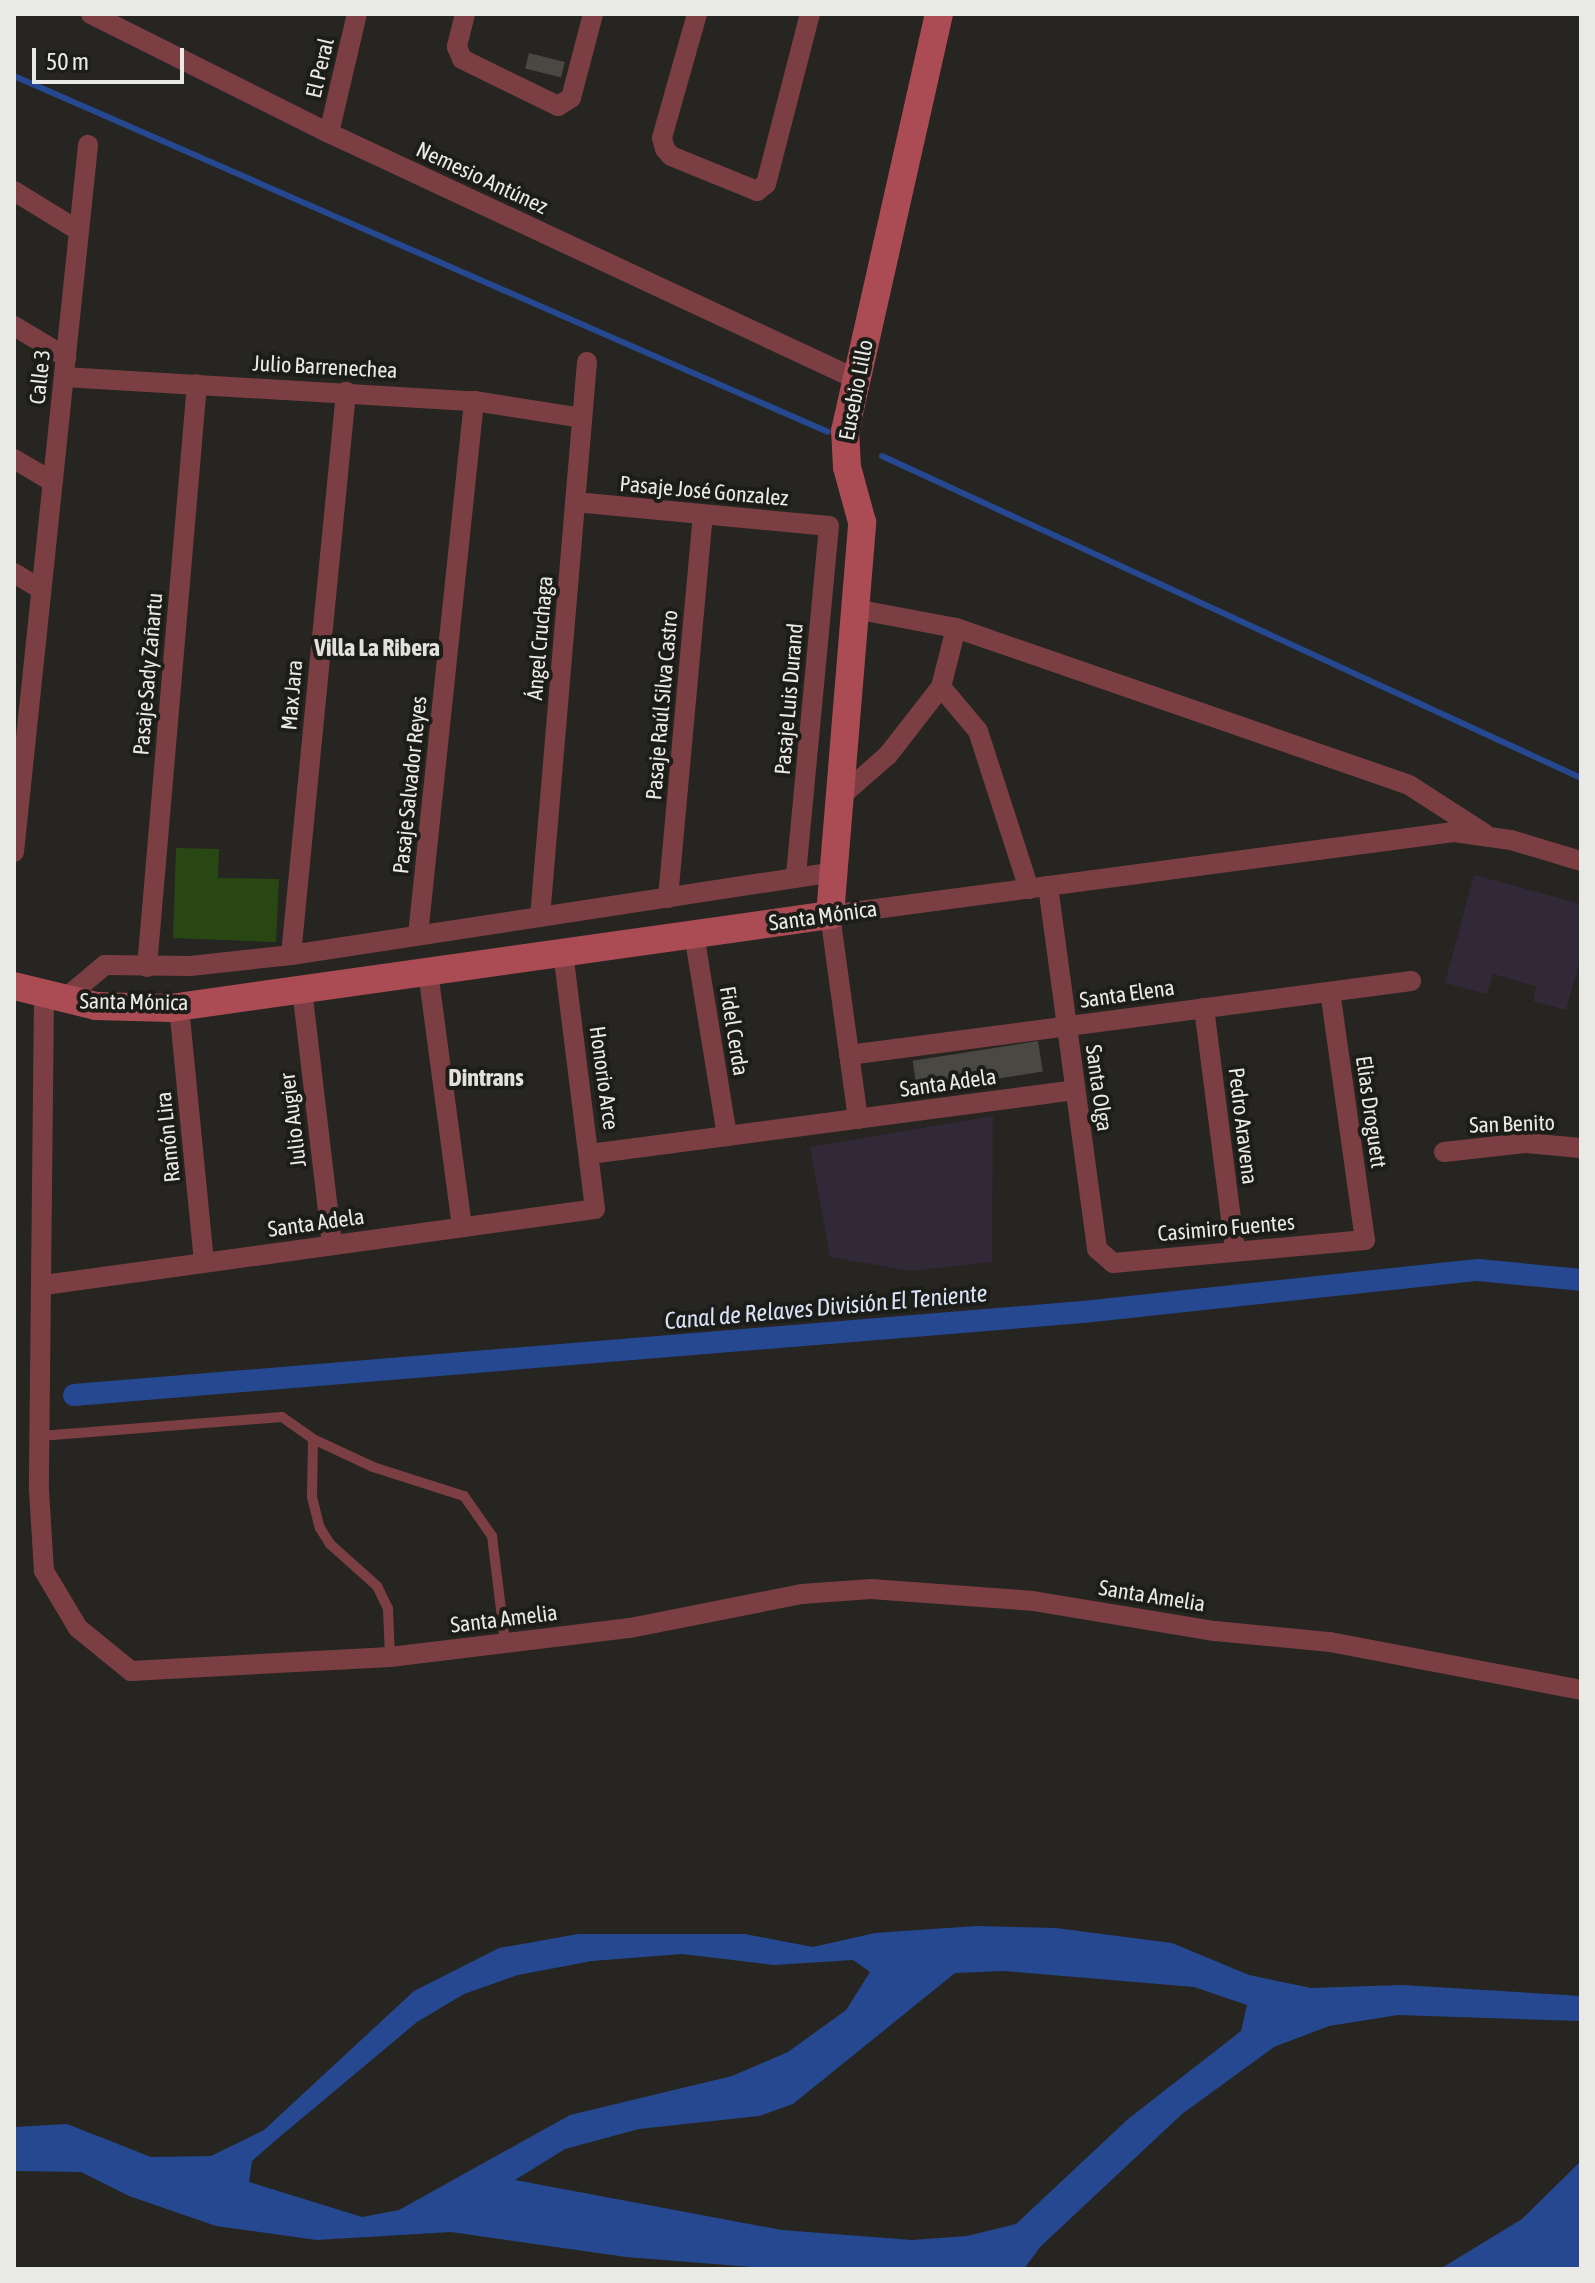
<!DOCTYPE html>
<html>
<head>
<meta charset="utf-8">
<style>
  body { margin:0 }
  #map { position:relative; width:1595px; height:2283px; overflow:hidden; background:#262521; font-family:"Asap Condensed",sans-serif }
  div>[style] { position:absolute }
  [style*='--x'] { left:calc(var(--x)*1px); top:calc(var(--y)*1px); width:calc(var(--w)*1px); rotate:calc(var(--a)*1deg) }
  .education>* { inset:0; background:#312838 }
  .green>* { inset:0; background:#294713 }
  .water>* { inset:0; background:#254890 }
  .stream>* { height:6px; margin:-3px; padding:0 3px; transform-origin:3px; border-radius:3px; background:#254890 }
  .canal>* { height:22px; margin:-11px; padding:0 11px; transform-origin:11px; border-radius:11px; background:#254890 }
  .building>* { inset:0; background:#494843; transform-origin:0 0 }
  .lane>* { height:10px; margin:-5px; padding:0 5px; transform-origin:5px; border-radius:5px; background:#7b3f43 }
  .street>* { height:20px; margin:-10px; padding:0 10px; transform-origin:10px; border-radius:10px; background:#7b3f43 }
  .secondary>* { height:28px; margin:-14px; padding:0 14px; transform-origin:14px; border-radius:14px; background:#ab4b53 }
  span { translate:-50% -50%; white-space:nowrap; text-align:center; line-height:1.15; -webkit-text-stroke:8px #1c1c18; paint-order:stroke }
  .street-label { font-size:22px; color:#e9e9e6 }
  .neighbourhood-label { font-size:24px; color:#e2e1dc; font-weight:700 }
  .water-label { font-size:24px; color:#d8e3f8; font-style:italic }
  .frame { position:absolute; inset:0; border:16px solid #e9e9e6; pointer-events:none }
  .scale { position:absolute; left:32px; top:48px; width:152px; height:36px; box-sizing:border-box; border:4px solid #e9e9e6; border-top:0; padding-left:10px; font-size:24px; line-height:28px; white-space:nowrap; color:#e9e9e6; -webkit-text-stroke:6px #1c1c18; paint-order:stroke }
</style>
</head>
<body>
<div id="map">
  <div class="education">
    <i style="clip-path:polygon(1474px 875px,1581px 904px,1581px 955px,1566px 1010px,1533px 1001px,1536px 986px,1493px 974px,1487px 994px,1445px 983px)"></i>
    <i style="clip-path:polygon(993px 1116px,992px 1262px,911px 1271px,830px 1257px,810px 1147px)"></i>
  </div>
  <div class="green">
    <i style="clip-path:polygon(176px 848px,219px 849px,218px 878px,279px 879px,276px 942px,173px 938px)"></i>
  </div>
  <div class="water">
    <i style="clip-path:polygon(evenodd,976px 1926px,1056px 1928px,1172px 1943px,1249px 1975px,1311px 1988px,1402px 1985px,1581px 1996px,1581px 2021px,1398px 2015px,1329px 2026px,1274px 2047px,1182px 2114px,1040px 2247px,1024px 2269px,777px 2269px,626px 2257px,451px 2232px,317px 2240px,216px 2226px,129px 2196px,81px 2172px,14px 2171px,14px 2127px,67px 2124px,151px 2157px,211px 2156px,264px 2130px,414px 1991px,499px 1948px,578px 1934px,745px 1934px,813px 1947px,875px 1933px,976px 1926px,682px 1954px,774px 1965px,853px 1960px,870px 1972px,846px 2010px,788px 2052px,732px 2076px,570px 2115px,399px 2210px,362px 2217px,249px 2182px,252px 2161px,276px 2140px,417px 2022px,464px 1994px,518px 1975px,592px 1961px,682px 1954px,976px 1926px,1004px 1971px,1194px 1987px,1247px 2005px,1241px 2031px,1128px 2119px,1016px 2224px,967px 2236px,912px 2240px,782px 2230px,515px 2180px,565px 2149px,639px 2129px,759px 2116px,793px 2104px,955px 1973px,1004px 1971px)"></i>
    <i style="clip-path:polygon(1581px 2161px,1581px 2269px,1440px 2269px,1522px 2219px)"></i>
  </div>
  <div class="stream">
    <i style="--x:14;--y:76;--w:888;--a:23.62"></i>
    <i style="--x:882;--y:456;--w:770;--a:24.73"></i>
  </div>
  <div class="canal">
    <i style="--x:74;--y:1395;--w:1012;--a:-4.7"></i>
    <i style="--x:1083;--y:1312;--w:397;--a:-6.1"></i>
    <i style="--x:1478;--y:1270;--w:103;--a:5.5"></i>
  </div>
  <div class="building">
    <i style="left:529px;top:53px;width:37px;height:16px;rotate:14deg"></i>
    <i style="left:1038px;top:1041px;width:31px;height:127px;rotate:81deg"></i>
  </div>
  <div class="lane">
    <i style="--x:40;--y:1436;--w:243;--a:-4.5"></i>
    <i style="--x:282;--y:1417;--w:38;--a:35"></i>
    <i style="--x:313;--y:1439;--w:66;--a:25"></i>
    <i style="--x:373;--y:1467;--w:96;--a:17.7"></i>
    <i style="--x:464;--y:1496;--w:49;--a:55"></i>
    <i style="--x:492;--y:1536;--w:107;--a:83"></i>
    <i style="--x:313;--y:1439;--w:58;--a:91"></i>
    <i style="--x:312;--y:1497;--w:32;--a:76"></i>
    <i style="--x:320;--y:1528;--w:19;--a:58"></i>
    <i style="--x:330;--y:1544;--w:63;--a:41.8"></i>
    <i style="--x:377;--y:1586;--w:25;--a:64"></i>
    <i style="--x:388;--y:1609;--w:48;--a:87.6"></i>
  </div>
  <div class="street">
    <i style="--x:91;--y:14;--w:266;--a:26.6"></i>
    <i style="--x:329;--y:133;--w:582;--a:25.02"></i>
    <i style="--x:465;--y:14;--w:34;--a:104"></i>
    <i style="--x:457;--y:47;--w:13;--a:67"></i>
    <i style="--x:462;--y:59;--w:107;--a:26.1"></i>
    <i style="--x:558;--y:106;--w:15;--a:-32"></i>
    <i style="--x:571;--y:98;--w:87;--a:-75.3"></i>
    <i style="--x:697;--y:14;--w:129;--a:105.8"></i>
    <i style="--x:662;--y:138;--w:11;--a:75"></i>
    <i style="--x:665;--y:149;--w:9;--a:49"></i>
    <i style="--x:671;--y:156;--w:93;--a:22.1"></i>
    <i style="--x:757;--y:191;--w:11;--a:-38"></i>
    <i style="--x:766;--y:184;--w:176;--a:-75.5"></i>
    <i style="--x:329;--y:133;--w:122;--a:-76.8"></i>
    <i style="--x:14;--y:191;--w:76;--a:31.6"></i>
    <i style="--x:14;--y:326;--w:61;--a:30.8"></i>
    <i style="--x:64;--y:377;--w:411;--a:3.4"></i>
    <i style="--x:474;--y:401;--w:109;--a:8.9"></i>
    <i style="--x:14;--y:459;--w:45;--a:30.5"></i>
    <i style="--x:575;--y:502;--w:255;--a:5.4"></i>
    <i style="--x:829;--y:526;--w:353;--a:95.4"></i>
    <i style="--x:14;--y:573;--w:31;--a:31"></i>
    <i style="--x:855;--y:609;--w:103;--a:10.7"></i>
    <i style="--x:956;--y:628;--w:479;--a:19.1"></i>
    <i style="--x:1409;--y:785;--w:90;--a:32.8"></i>
    <i style="--x:941;--y:687;--w:57;--a:49.9"></i>
    <i style="--x:978;--y:731;--w:166;--a:72.1"></i>
    <i style="--x:840;--y:797;--w:64;--a:-41.2"></i>
    <i style="--x:888;--y:755;--w:86;--a:-52.1"></i>
    <i style="--x:941;--y:687;--w:61;--a:-75.7"></i>
    <i style="--x:14;--y:852;--w:711;--a:-84.02"></i>
    <i style="--x:1048;--y:886;--w:366;--a:82.3"></i>
    <i style="--x:1097;--y:1249;--w:21;--a:41"></i>
    <i style="--x:1113;--y:1263;--w:253;--a:-5.2"></i>
    <i style="--x:1365;--y:1240;--w:250;--a:-98"></i>
    <i style="--x:668;--y:898;--w:385;--a:-84.8"></i>
    <i style="--x:540;--y:917;--w:557;--a:-85.16"></i>
    <i style="--x:694;--y:934;--w:205;--a:80.7"></i>
    <i style="--x:418;--y:935;--w:537;--a:-84.01"></i>
    <i style="--x:291;--y:955;--w:566;--a:-84.42"></i>
    <i style="--x:147;--y:967;--w:585;--a:-85.1"></i>
    <i style="--x:428;--y:972;--w:257;--a:82.4"></i>
    <i style="--x:302;--y:989;--w:258;--a:83.3"></i>
    <i style="--x:44;--y:996;--w:494;--a:90.6"></i>
    <i style="--x:39;--y:1490;--w:81;--a:86.5"></i>
    <i style="--x:44;--y:1571;--w:66;--a:59.2"></i>
    <i style="--x:78;--y:1628;--w:68;--a:39.1"></i>
    <i style="--x:131;--y:1671;--w:259;--a:-3.1"></i>
    <i style="--x:390;--y:1657;--w:242;--a:-6.9"></i>
    <i style="--x:630;--y:1628;--w:175;--a:-11.2"></i>
    <i style="--x:802;--y:1594;--w:69;--a:-4.1"></i>
    <i style="--x:871;--y:1589;--w:162;--a:4.2"></i>
    <i style="--x:1033;--y:1601;--w:184;--a:9.4"></i>
    <i style="--x:1215;--y:1631;--w:116;--a:5.5"></i>
    <i style="--x:1330;--y:1642;--w:256;--a:10.8"></i>
    <i style="--x:63;--y:1000;--w:55;--a:-39.8"></i>
    <i style="--x:105;--y:965;--w:85;--a:0.7"></i>
    <i style="--x:190;--y:966;--w:102;--a:-6.2"></i>
    <i style="--x:291;--y:955;--w:549;--a:-8.69"></i>
    <i style="--x:179;--y:1007;--w:257;--a:84.4"></i>
    <i style="--x:1204;--y:1008;--w:245;--a:82.7"></i>
    <i style="--x:849;--y:1055;--w:567;--a:-7.5"></i>
    <i style="--x:858;--y:1119;--w:206;--a:-97.8"></i>
    <i style="--x:830;--y:915;--w:629;--a:-7.58"></i>
    <i style="--x:1454;--y:832;--w:58;--a:8"></i>
    <i style="--x:1511;--y:840;--w:73;--a:16.7"></i>
    <i style="--x:1444;--y:1152;--w:82;--a:-6.3"></i>
    <i style="--x:1526;--y:1143;--w:55;--a:5.2"></i>
    <i style="--x:590;--y:1154;--w:489;--a:-7.5"></i>
    <i style="--x:44;--y:1285;--w:556;--a:-7.85"></i>
    <i style="--x:595;--y:1209;--w:258;--a:-97.1"></i>
  </div>
  <div class="secondary">
    <i style="--x:14;--y:986;--w:84;--a:13.7"></i>
    <i style="--x:96;--y:1006;--w:74;--a:1.5"></i>
    <i style="--x:170;--y:1008;--w:667;--a:-8.02"></i>
    <i style="--x:830;--y:915;--w:394;--a:-85.3"></i>
    <i style="--x:862;--y:522;--w:57;--a:-105.3"></i>
    <i style="--x:847;--y:467;--w:36;--a:-93"></i>
    <i style="--x:845;--y:431;--w:427;--a:-77.3"></i>
  </div>
  <div class="street-label">
    <span style="left:320px;top:68px;rotate:-77deg">El Peral</span>
    <span style="left:482px;top:178px;rotate:25deg">Nemesio Antúnez</span>
    <span style="left:325px;top:367px;rotate:3deg">Julio Barrenechea</span>
    <span style="left:40px;top:377px;rotate:-84deg">Calle 3</span>
    <span style="left:856px;top:390px;rotate:-79deg">Eusebio Lillo</span>
    <span style="left:704px;top:491px;rotate:5deg">Pasaje José Gonzalez</span>
    <span style="left:540px;top:638px;rotate:-85deg">Ángel Cruchaga</span>
    <span style="left:148px;top:674px;rotate:-85deg">Pasaje Sady Zañartu</span>
    <span style="left:292px;top:695px;rotate:-85deg">Max Jara</span>
    <span style="left:789px;top:699px;rotate:-85deg">Pasaje Luis Durand</span>
    <span style="left:662px;top:705px;rotate:-85deg">Pasaje Raúl Silva Castro</span>
    <span style="left:410px;top:785px;rotate:-84deg">Pasaje Salvador Reyes</span>
    <span style="left:823px;top:916px;rotate:-8deg">Santa Mónica</span>
    <span style="left:1127px;top:994px;rotate:-8deg">Santa Elena</span>
    <span style="left:134px;top:1002px;rotate:1deg">Santa Mónica</span>
    <span style="left:734px;top:1031px;rotate:81deg">Fidel Cerda</span>
    <span style="left:604px;top:1078px;rotate:82deg">Honorio Arce</span>
    <span style="left:948px;top:1083px;rotate:-8deg">Santa Adela</span>
    <span style="left:1099px;top:1088px;rotate:82deg">Santa Olga</span>
    <span style="left:1371px;top:1112px;rotate:82deg">Elias Droguett</span>
    <span style="left:293px;top:1120px;rotate:-97deg">Julio Augier</span>
    <span style="left:1512px;top:1124px;rotate:-2deg">San Benito</span>
    <span style="left:1243px;top:1126px;rotate:83deg">Pedro Aravena</span>
    <span style="left:168px;top:1137px;rotate:-96deg">Ramón Lira</span>
    <span style="left:316px;top:1223px;rotate:-8deg">Santa Adela</span>
    <span style="left:1226px;top:1228px;rotate:-5deg">Casimiro Fuentes</span>
    <span style="left:1152px;top:1596px;rotate:9deg">Santa Amelia</span>
    <span style="left:504px;top:1619px;rotate:-7deg">Santa Amelia</span>
  </div>
  <div class="neighbourhood-label">
    <span style="left:377px;top:648px">Villa La Ribera</span>
    <span style="left:486px;top:1078px">Dintrans</span>
  </div>
  <div class="water-label">
    <span style="left:826px;top:1307px;rotate:-5deg">Canal de Relaves División El Teniente</span>
  </div>
  <div class="frame"></div>
  <div class="scale">50 m</div>
</div>
</body>
</html>
